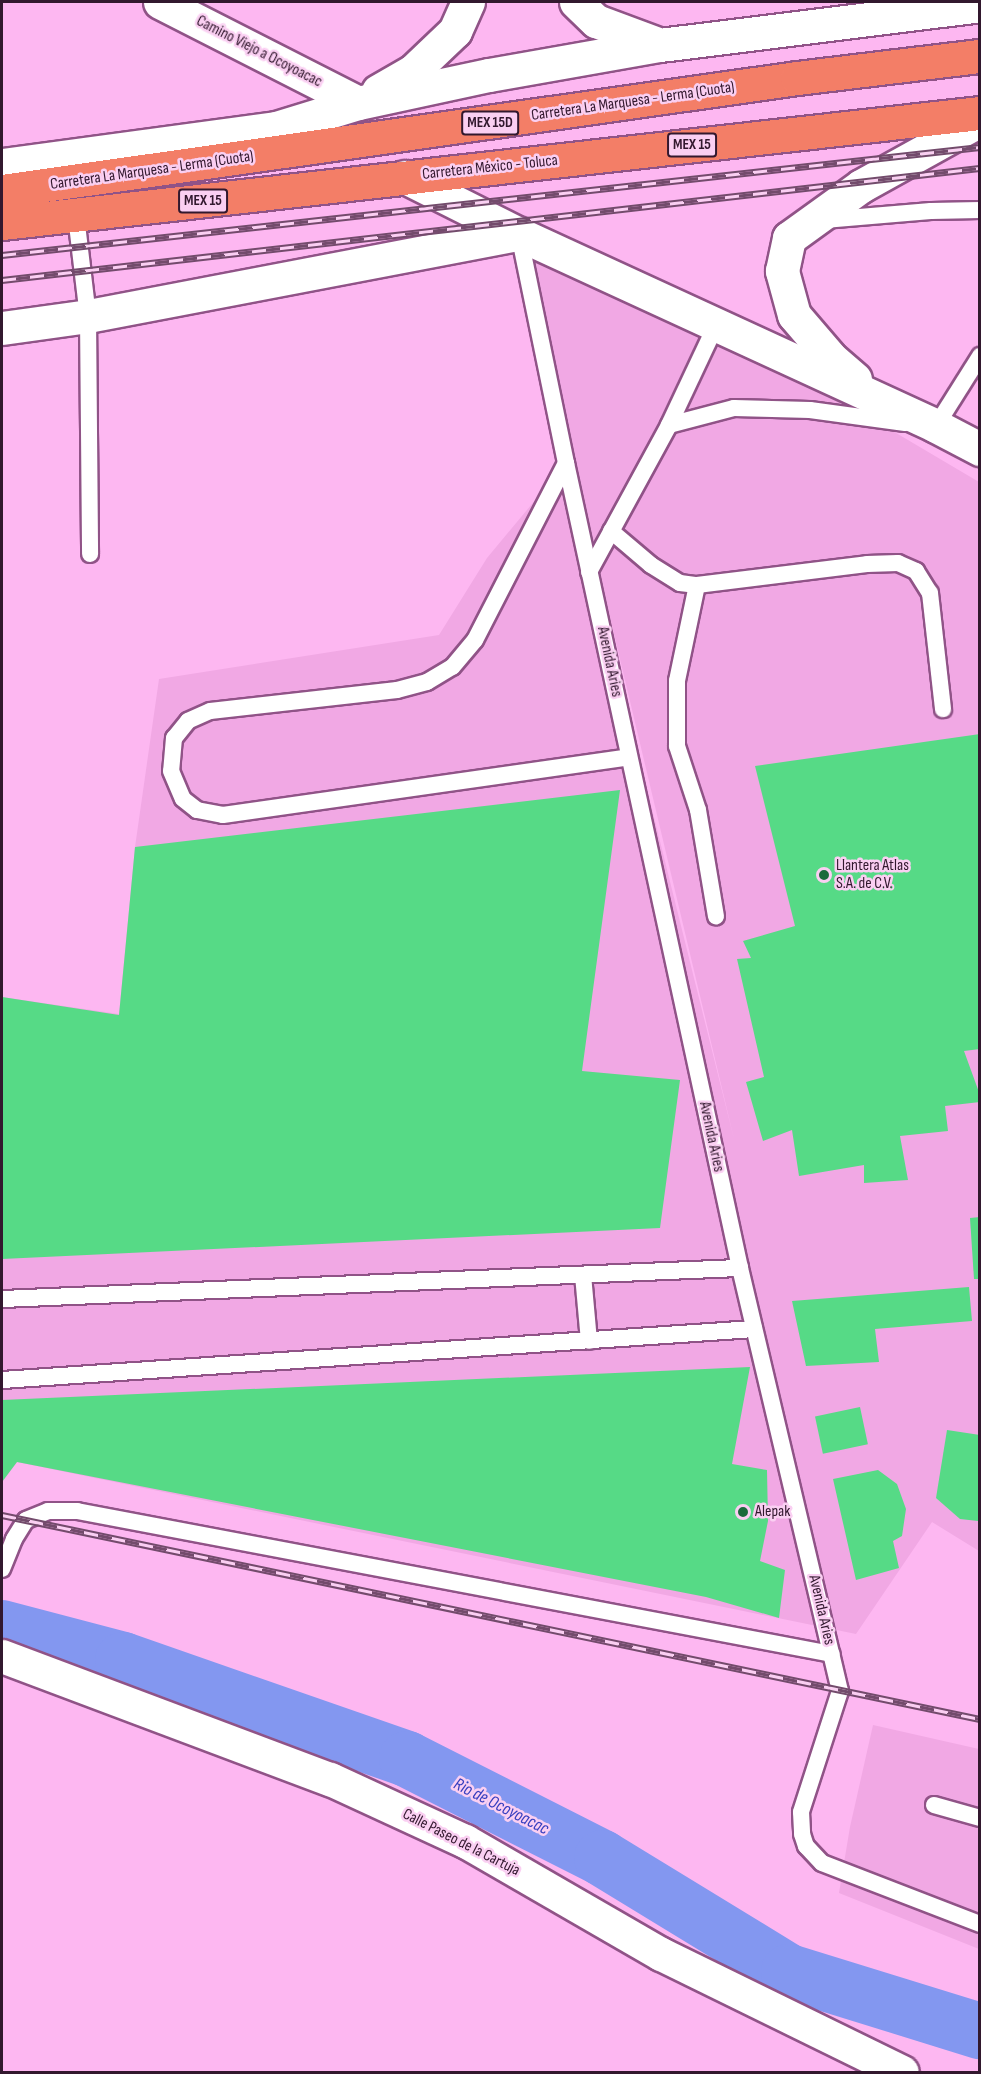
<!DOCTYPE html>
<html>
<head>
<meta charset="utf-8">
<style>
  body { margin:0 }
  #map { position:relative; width:981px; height:2074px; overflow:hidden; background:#fdb7f1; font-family:"Sofia Sans Condensed",sans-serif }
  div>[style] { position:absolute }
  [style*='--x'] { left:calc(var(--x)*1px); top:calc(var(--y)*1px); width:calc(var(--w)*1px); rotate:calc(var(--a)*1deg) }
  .built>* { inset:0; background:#f1a8e4 }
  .river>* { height:56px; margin:-28px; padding:0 28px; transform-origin:28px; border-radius:28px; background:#8397f0 }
  .building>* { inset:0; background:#56da86; transform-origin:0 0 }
  .roads { filter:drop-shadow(2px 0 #905387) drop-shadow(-2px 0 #905387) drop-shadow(0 2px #905387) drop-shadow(0 -2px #905387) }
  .service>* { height:16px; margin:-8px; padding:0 8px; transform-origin:8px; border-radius:8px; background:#fff }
  .minor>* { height:33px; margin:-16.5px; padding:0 16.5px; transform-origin:16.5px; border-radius:16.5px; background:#fff }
  .secondary>* { height:33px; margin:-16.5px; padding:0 16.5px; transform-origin:16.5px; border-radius:16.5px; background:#fff }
  .motorway>* { height:33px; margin:-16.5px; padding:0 16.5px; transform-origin:16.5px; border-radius:16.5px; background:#f37e67 }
  .rail>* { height:7px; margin-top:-3.5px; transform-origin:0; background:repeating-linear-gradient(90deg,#facff2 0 14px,#734b6c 0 28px); box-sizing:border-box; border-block:2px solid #734b6c }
  .dots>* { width:16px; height:16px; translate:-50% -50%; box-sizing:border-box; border:3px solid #facff2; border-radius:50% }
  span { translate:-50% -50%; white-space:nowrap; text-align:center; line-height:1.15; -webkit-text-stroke:5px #facff2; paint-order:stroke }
  .shield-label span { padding:2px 4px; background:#facff2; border:2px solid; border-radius:4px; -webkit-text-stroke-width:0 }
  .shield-label { font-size:15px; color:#32182e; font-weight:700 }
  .street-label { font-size:16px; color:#32182e }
  .poi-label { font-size:16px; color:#32182e }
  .left { translate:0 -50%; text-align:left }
  .water-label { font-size:18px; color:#373fbf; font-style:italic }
  .frame { position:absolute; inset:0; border:3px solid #32182e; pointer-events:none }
</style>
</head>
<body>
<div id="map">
  <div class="built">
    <i style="clip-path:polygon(519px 234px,781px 365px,979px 482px,979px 1551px,932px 1522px,856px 1634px,17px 1462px,2px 1482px,2px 997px,119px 1014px,135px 847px,159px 679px,439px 635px,487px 558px,566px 463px,734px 1139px)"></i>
    <i style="clip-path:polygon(873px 1725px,979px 1749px,979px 1949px,839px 1893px,850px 1827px)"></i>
  </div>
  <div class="river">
    <i style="--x:2;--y:1628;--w:125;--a:14.8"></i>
    <i style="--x:123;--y:1660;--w:301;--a:19.2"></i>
    <i style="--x:407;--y:1759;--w:219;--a:26.9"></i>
    <i style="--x:602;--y:1858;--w:219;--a:31.4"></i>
    <i style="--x:789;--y:1972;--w:200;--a:17.2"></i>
  </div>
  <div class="building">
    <i style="clip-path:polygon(980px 734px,980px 1049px,964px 1051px,980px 1095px,980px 1102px,945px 1106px,948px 1131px,900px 1136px,908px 1180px,864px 1183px,864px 1165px,799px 1176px,792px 1130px,763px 1141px,746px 1082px,764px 1077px,737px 959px,751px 958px,743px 941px,795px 926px,755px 766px)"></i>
    <i style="clip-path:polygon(620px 790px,582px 1071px,680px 1080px,660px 1228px,2px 1259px,2px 997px,119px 1015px,135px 847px)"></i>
    <i style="clip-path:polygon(980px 1217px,980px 1279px,974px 1279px,970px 1218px)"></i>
    <i style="clip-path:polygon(969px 1287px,972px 1321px,875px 1329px,879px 1362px,806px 1366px,792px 1301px)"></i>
    <i style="clip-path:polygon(750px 1367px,732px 1464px,767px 1470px,768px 1521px,760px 1561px,785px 1570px,779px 1618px,706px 1597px,17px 1462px,2px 1482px,2px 1400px)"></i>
    <i style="left:860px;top:1407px;width:38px;height:46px;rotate:78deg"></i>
    <i style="clip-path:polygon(947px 1430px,980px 1435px,978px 1521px,960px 1519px,936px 1498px)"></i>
    <i style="clip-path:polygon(878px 1470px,897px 1484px,906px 1509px,902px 1536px,893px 1541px,899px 1568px,856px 1580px,833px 1479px)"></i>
  </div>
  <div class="roads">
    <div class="service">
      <i style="--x:76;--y:216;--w:101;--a:83.2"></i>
      <i style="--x:88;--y:316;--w:238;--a:89.5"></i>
      <i style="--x:824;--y:220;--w:107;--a:-4.8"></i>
      <i style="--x:931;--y:211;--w:49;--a:-1.2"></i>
      <i style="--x:519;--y:234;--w:234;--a:78.4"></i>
      <i style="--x:566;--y:463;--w:824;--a:77.8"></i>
      <i style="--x:740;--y:1268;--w:435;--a:76.7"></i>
      <i style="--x:840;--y:1691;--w:127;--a:107.9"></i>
      <i style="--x:801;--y:1812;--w:22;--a:87"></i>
      <i style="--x:802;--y:1834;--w:13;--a:72"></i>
      <i style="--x:806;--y:1846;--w:23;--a:47"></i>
      <i style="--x:822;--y:1863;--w:169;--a:21.1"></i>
      <i style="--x:669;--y:425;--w:67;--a:-14.7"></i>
      <i style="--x:734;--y:408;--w:76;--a:1.5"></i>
      <i style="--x:810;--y:410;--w:96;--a:7.8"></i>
      <i style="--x:930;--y:426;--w:6;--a:0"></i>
      <i style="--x:936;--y:426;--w:83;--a:-57.8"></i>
      <i style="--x:566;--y:463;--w:199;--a:117.2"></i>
      <i style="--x:475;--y:640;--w:35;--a:130"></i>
      <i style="--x:452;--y:667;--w:29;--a:149"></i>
      <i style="--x:427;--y:682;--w:31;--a:165"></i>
      <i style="--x:397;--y:690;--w:188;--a:173.6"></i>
      <i style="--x:210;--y:711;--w:24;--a:156"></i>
      <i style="--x:188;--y:721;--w:22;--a:129"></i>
      <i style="--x:174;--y:738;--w:33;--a:95"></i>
      <i style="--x:171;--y:771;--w:30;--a:67"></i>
      <i style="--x:183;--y:799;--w:18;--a:38"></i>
      <i style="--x:197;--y:810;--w:26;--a:11"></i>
      <i style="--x:223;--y:815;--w:410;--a:-8.1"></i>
      <i style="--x:611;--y:531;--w:52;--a:40.4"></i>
      <i style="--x:651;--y:565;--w:34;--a:32"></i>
      <i style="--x:680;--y:583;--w:17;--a:7"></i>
      <i style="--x:697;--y:585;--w:171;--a:-7"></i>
      <i style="--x:867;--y:564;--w:31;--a:-2"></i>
      <i style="--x:898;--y:563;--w:20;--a:24"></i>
      <i style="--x:916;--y:571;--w:26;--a:58"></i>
      <i style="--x:930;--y:593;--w:117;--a:83.6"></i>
      <i style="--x:589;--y:572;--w:167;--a:-61.4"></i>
      <i style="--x:669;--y:425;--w:110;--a:-64.8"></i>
      <i style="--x:697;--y:585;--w:98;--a:101.8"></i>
      <i style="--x:677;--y:681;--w:65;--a:90"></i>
      <i style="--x:677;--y:746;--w:67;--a:71.8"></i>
      <i style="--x:698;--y:810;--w:108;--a:80.4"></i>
      <i style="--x:583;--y:1275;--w:66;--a:84.8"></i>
      <i style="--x:2;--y:1299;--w:739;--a:-2.41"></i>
      <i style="--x:2;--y:1380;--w:754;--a:-3.88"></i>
      <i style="--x:2;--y:1569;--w:32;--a:-68"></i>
      <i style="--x:14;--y:1539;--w:22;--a:-58"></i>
      <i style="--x:26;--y:1520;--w:24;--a:-22"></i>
      <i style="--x:48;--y:1511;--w:29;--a:0"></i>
      <i style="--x:77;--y:1511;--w:768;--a:10.73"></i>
      <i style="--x:934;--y:1805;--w:48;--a:15.8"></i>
    </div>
    <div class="minor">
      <i style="--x:160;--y:2;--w:222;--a:27"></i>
      <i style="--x:2;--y:328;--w:87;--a:-7.9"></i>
      <i style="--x:88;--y:316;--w:439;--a:-10.8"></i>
      <i style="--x:2;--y:1656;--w:350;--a:20.6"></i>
      <i style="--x:330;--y:1779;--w:149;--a:24.7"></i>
      <i style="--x:465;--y:1841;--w:226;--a:30"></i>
      <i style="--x:661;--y:1954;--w:268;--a:26.1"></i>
    </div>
    <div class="secondary">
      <i style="--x:576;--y:2;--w:28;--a:44"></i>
      <i style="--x:596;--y:21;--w:66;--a:20.4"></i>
      <i style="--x:378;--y:91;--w:40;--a:-29.7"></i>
      <i style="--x:413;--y:71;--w:58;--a:-43.6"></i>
      <i style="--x:455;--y:31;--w:32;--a:-66"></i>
      <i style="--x:2;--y:165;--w:276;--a:-7.7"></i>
      <i style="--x:276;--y:128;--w:86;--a:-17"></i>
      <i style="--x:358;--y:103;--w:134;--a:-12.1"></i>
      <i style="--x:489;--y:75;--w:174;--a:-10"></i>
      <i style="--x:660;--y:45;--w:322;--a:-7.1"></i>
      <i style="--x:405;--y:177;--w:127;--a:26.6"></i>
      <i style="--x:519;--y:234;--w:459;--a:24.7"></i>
      <i style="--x:936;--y:426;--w:50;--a:27.6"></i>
      <i style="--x:855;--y:379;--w:33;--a:-139"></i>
      <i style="--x:830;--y:357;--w:55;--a:-130.6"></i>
      <i style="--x:794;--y:315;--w:46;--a:-105.3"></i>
      <i style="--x:782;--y:271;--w:34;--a:-78"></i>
      <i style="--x:789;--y:238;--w:89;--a:-35.8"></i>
      <i style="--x:861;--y:186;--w:136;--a:-29"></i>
    </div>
    <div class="motorway">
      <i style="--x:2;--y:191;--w:803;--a:-8.09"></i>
      <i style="--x:797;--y:78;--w:184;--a:-6.9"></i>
      <i style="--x:2;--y:223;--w:984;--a:-6.42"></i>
    </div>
  </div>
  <div class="rail">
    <i style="--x:2;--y:255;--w:984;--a:-6.3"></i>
    <i style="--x:2;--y:280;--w:984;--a:-6.53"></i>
    <i style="--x:2;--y:1515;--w:999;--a:11.78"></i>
  </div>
  <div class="dots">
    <i style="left:824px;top:875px;background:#1a6a3b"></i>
    <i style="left:743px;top:1512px;background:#1a6a3b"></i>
  </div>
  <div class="shield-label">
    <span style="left:490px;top:123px">MEX 15D</span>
    <span style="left:692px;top:145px">MEX 15</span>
    <span style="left:203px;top:201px">MEX 15</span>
  </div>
  <div class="street-label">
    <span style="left:259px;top:52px;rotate:27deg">Camino Viejo a Ocoyoacac</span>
    <span style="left:633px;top:102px;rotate:-8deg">Carretera La Marquesa - Lerma (Cuota)</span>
    <span style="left:490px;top:168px;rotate:-6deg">Carretera México - Toluca</span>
    <span style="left:152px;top:171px;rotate:-8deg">Carretera La Marquesa - Lerma (Cuota)</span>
    <span style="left:609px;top:662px;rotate:78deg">Avenida Aries</span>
    <span style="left:711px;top:1137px;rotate:78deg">Avenida Aries</span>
    <span style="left:821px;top:1610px;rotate:77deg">Avenida Aries</span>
    <span style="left:461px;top:1843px;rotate:27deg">Calle Paseo de la Cartuja</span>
  </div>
  <div class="poi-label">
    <span class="left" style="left:836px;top:875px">Llantera Atlas<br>S.A. de C.V.</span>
    <span class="left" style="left:755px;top:1512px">Alepak</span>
  </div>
  <div class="water-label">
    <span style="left:501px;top:1807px;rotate:27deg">Rio de Ocoyoacac</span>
  </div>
  <div class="frame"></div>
</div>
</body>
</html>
